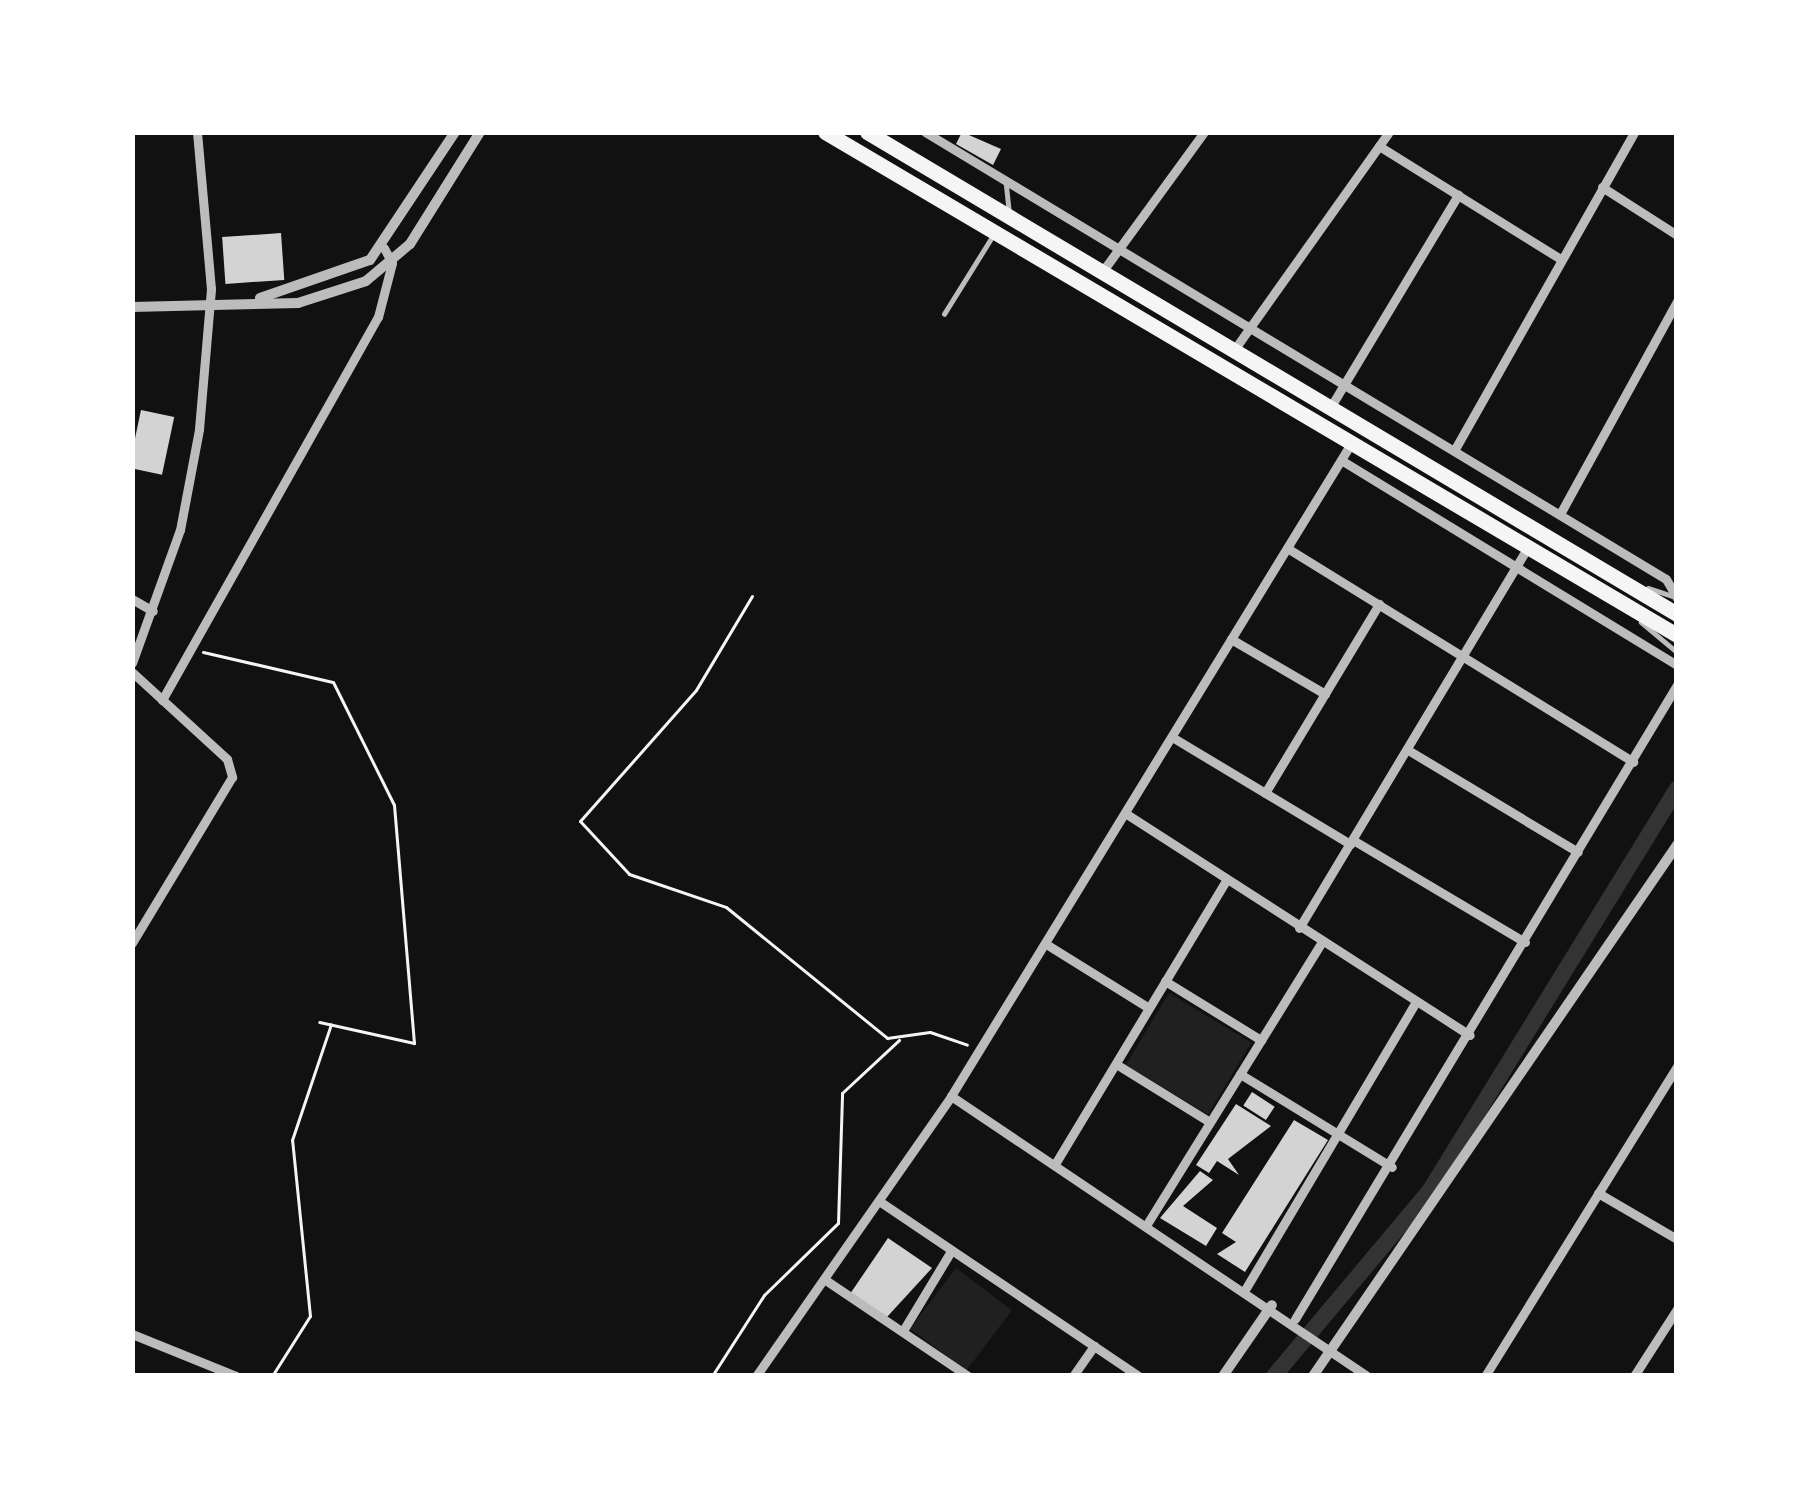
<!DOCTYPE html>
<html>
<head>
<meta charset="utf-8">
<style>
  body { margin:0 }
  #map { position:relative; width:1809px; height:1508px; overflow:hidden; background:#111; font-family:"Space Grotesk",sans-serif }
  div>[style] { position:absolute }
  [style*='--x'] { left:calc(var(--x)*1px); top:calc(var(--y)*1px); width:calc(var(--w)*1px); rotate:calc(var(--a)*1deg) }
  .green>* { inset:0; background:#202020; transform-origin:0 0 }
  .canal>* { height:16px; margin:-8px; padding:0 8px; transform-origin:8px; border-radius:8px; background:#333 }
  .building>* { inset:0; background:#d3d3d3; transform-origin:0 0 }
  .path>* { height:3px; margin:-1.5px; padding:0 1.5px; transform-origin:1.5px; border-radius:1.5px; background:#f5f5f5 }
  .service>* { height:4.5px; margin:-2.25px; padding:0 2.25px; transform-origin:2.25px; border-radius:2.25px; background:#bcbcbc }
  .minor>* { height:9px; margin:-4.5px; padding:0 4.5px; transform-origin:4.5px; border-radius:4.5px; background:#bcbcbc }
  .tertiary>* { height:10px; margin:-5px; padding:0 5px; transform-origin:5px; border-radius:5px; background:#bcbcbc }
  .trunk>* { height:15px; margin:-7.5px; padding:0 7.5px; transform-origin:7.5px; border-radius:7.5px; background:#f5f5f5 }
  span { translate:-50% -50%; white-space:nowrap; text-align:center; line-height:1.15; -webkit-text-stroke:12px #fff; paint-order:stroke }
  .frame { position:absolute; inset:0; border:135px solid #fff; pointer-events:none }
</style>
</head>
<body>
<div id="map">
  <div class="green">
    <i style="left:1169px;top:993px;width:96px;height:84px;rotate:31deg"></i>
    <i style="left:956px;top:1268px;width:70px;height:76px;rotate:37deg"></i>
  </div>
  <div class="canal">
    <i style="--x:1274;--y:1376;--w:243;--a:-50"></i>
    <i style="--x:1430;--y:1190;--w:471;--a:-58.4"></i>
  </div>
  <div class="building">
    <i style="clip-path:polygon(962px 132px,1001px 149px,993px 165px,956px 144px)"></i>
    <i style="left:281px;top:233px;width:47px;height:59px;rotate:86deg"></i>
    <i style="left:141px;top:410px;width:34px;height:59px;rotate:12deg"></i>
    <i style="left:1252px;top:1092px;width:27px;height:16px;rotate:33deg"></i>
    <i style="clip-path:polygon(1236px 1104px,1271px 1126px,1228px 1159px,1239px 1175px,1217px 1161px,1209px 1173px,1196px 1165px)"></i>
    <i style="clip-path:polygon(1294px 1120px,1328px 1140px,1245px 1272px,1217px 1254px,1236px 1242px,1222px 1233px)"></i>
    <i style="clip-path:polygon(1200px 1171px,1213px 1180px,1183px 1206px,1217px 1228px,1206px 1246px,1160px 1218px)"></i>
    <i style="clip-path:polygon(888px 1238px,932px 1268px,887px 1317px,850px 1294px)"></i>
  </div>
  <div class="path">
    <i style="--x:752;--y:596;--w:109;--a:120.8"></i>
    <i style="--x:696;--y:690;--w:175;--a:131.5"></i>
    <i style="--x:580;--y:821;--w:72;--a:47.2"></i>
    <i style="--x:629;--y:874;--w:102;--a:18.8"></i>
    <i style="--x:726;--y:907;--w:208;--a:39.1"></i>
    <i style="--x:887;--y:1038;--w:43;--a:-7.9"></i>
    <i style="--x:930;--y:1032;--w:39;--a:19"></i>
    <i style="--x:203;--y:652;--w:133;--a:13"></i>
    <i style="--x:333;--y:682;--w:137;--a:63.6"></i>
    <i style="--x:394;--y:805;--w:239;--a:85.2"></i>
    <i style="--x:414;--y:1043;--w:97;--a:-167.5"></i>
    <i style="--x:272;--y:1376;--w:71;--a:-57.7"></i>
    <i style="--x:310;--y:1316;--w:177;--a:-95.8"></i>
    <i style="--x:292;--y:1140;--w:122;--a:-71.4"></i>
    <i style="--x:712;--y:1376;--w:96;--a:-57.3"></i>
    <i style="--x:764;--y:1295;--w:103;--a:-44.2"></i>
    <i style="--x:838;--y:1223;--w:130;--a:-88.2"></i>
    <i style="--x:842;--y:1093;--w:78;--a:-42.9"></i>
  </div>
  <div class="service">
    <i style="--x:1006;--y:181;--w:30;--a:84"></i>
    <i style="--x:944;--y:314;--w:91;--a:-58.1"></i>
    <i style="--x:1648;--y:588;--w:25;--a:18"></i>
    <i style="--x:1641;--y:622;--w:47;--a:39.8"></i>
  </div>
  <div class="minor">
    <i style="--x:925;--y:132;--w:865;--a:31.1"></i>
    <i style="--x:1666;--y:579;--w:22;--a:60"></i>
    <i style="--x:1379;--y:146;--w:212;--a:31.9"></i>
    <i style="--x:1602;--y:187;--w:89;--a:32.6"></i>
    <i style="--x:1102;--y:272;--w:173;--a:-53.9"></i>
    <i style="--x:1234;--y:350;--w:267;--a:-54.6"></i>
    <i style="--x:1330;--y:408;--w:249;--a:-59"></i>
    <i style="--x:1455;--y:449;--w:364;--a:-60.5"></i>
    <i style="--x:1341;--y:460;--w:394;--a:31.4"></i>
    <i style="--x:1560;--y:514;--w:243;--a:-61.2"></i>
    <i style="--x:1287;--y:548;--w:407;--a:31.7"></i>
    <i style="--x:132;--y:599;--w:24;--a:30"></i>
    <i style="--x:1231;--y:639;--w:109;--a:30.3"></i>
    <i style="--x:132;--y:663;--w:141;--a:-70.2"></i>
    <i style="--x:180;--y:530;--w:103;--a:-79.3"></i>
    <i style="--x:199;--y:429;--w:141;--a:-85.1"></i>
    <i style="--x:211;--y:289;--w:158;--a:-95.1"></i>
    <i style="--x:132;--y:672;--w:129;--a:42.5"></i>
    <i style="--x:227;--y:759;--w:19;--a:74"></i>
    <i style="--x:232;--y:777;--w:194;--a:121.1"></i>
    <i style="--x:162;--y:700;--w:440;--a:-60.6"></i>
    <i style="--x:378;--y:317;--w:56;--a:-75.5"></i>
    <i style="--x:392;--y:263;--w:17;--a:-118"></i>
    <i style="--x:1172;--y:737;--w:208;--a:31"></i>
    <i style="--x:1408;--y:750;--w:198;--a:31"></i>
    <i style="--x:1265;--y:793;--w:221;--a:-58.9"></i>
    <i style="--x:1125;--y:813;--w:410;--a:32.8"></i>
    <i style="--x:1353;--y:840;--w:200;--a:30.7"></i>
    <i style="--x:1299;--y:928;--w:445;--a:-59"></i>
    <i style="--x:1046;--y:944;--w:121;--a:31.9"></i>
    <i style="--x:1165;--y:981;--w:113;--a:31.6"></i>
    <i style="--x:1116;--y:1064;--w:110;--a:31.7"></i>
    <i style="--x:1240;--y:1074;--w:178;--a:31.5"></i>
    <i style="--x:951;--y:1096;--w:501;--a:33.94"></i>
    <i style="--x:1055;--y:1164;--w:332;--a:-58.9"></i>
    <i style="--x:1598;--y:1193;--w:91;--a:30.2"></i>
    <i style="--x:879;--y:1201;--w:313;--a:34"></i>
    <i style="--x:1147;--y:1224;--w:331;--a:-58.2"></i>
    <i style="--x:824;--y:1279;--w:174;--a:34"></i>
    <i style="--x:1246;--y:1288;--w:333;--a:-59.3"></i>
    <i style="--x:1295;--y:1319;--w:740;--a:-58.93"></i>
    <i style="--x:904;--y:1329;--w:91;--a:-58.9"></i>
    <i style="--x:132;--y:1334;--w:112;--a:22"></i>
    <i style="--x:756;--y:1376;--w:341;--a:-55.1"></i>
    <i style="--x:951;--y:1096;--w:767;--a:-58.49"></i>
    <i style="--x:1073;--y:1376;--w:37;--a:-55"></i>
    <i style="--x:1485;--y:1376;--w:365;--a:-58.2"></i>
    <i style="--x:1634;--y:1376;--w:80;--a:-57.3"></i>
  </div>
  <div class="tertiary">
    <i style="--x:260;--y:298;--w:116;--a:-19.1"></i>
    <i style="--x:370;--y:260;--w:154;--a:-56.4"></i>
    <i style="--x:132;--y:307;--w:166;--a:-1.4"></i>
    <i style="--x:298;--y:303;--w:71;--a:-17.9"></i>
    <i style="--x:366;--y:281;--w:57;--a:-40.1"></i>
    <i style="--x:410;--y:244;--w:132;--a:-58"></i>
    <i style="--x:1223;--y:1376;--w:86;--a:-55.4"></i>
    <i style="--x:1313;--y:1376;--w:644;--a:-55.57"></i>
  </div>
  <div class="trunk">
    <i style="--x:825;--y:132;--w:989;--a:30.56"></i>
    <i style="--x:867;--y:132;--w:943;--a:30.76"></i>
  </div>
  <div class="frame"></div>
</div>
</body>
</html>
